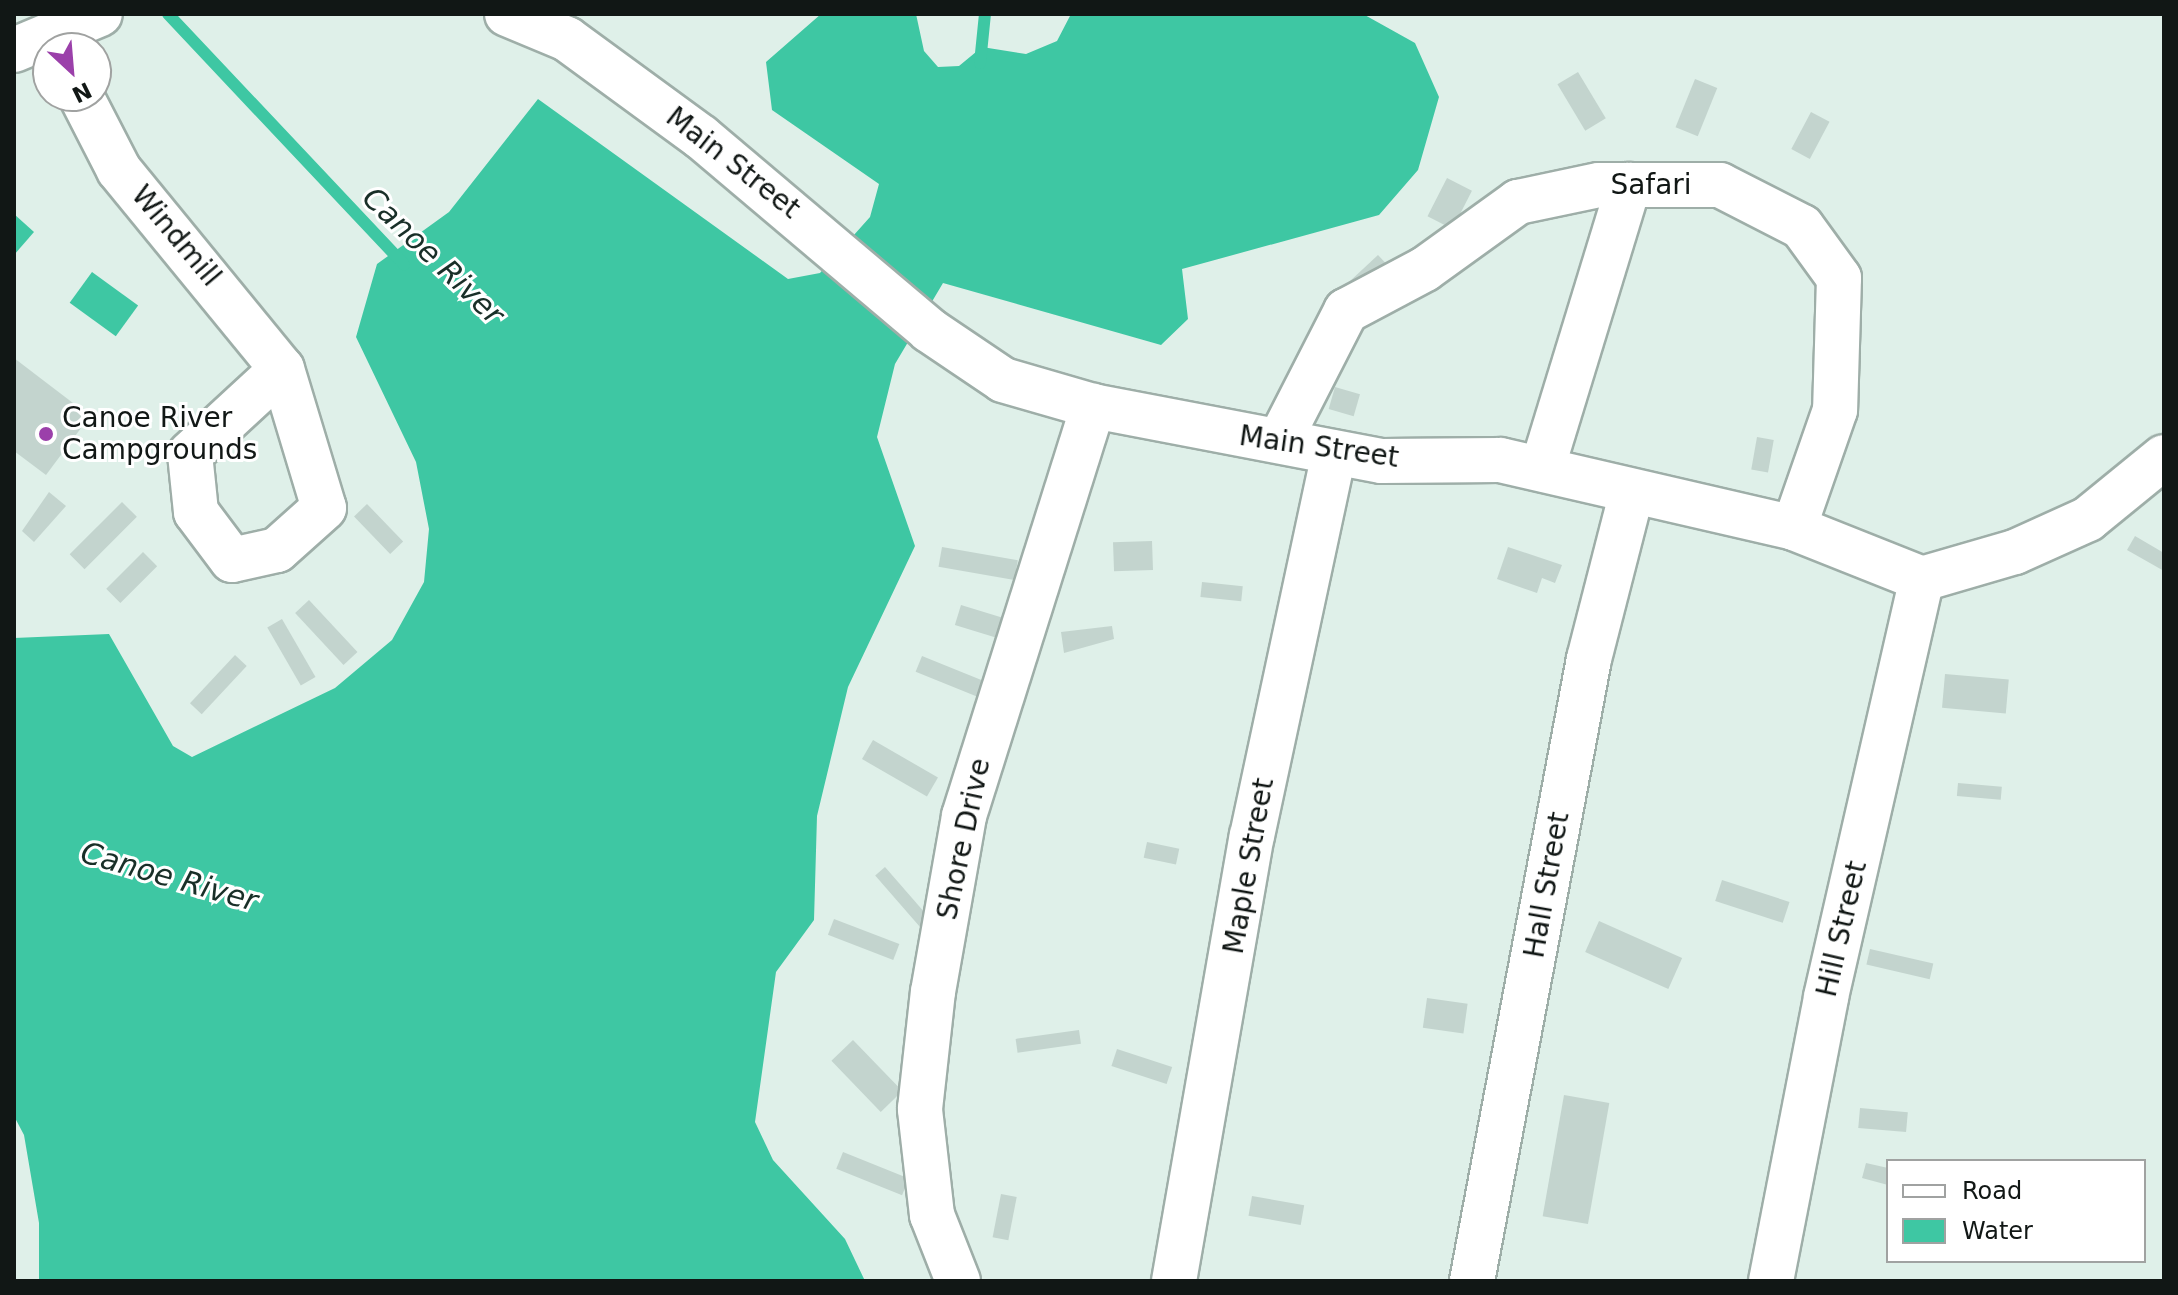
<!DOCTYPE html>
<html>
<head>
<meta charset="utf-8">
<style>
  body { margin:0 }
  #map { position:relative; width:2178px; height:1295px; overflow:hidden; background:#dff0e9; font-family:"DejaVu Sans",sans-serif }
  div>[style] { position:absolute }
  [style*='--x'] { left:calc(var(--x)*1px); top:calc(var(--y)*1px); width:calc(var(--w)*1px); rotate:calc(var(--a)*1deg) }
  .water>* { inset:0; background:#3ec7a3; transform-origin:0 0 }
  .stream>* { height:12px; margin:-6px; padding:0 6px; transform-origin:6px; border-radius:6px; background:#3ec7a3 }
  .building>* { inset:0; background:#c3d4ce; transform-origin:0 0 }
  .roads { filter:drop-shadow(2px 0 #9eaea8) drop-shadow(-2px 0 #9eaea8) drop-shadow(0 2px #9eaea8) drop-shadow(0 -2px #9eaea8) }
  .minor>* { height:44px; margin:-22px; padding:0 22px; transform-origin:22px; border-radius:22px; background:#fff }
  .dots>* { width:22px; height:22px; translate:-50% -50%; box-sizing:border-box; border:4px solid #fff; border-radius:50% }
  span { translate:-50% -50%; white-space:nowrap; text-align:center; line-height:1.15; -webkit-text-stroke:6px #fff; paint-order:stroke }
  .street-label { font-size:28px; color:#111715 }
  .poi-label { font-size:28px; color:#111715 }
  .left { translate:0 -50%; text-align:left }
  .water-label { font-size:30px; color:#192f28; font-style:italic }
  .frame { position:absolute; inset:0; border:16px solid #111715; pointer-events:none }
  .legend { position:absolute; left:1886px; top:1159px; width:260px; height:104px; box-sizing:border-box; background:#fff; border:2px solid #a0a2a1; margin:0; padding:10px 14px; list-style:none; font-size:24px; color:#111715 }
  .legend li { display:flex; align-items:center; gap:16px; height:40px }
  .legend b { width:40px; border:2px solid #a0a2a1 }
  .north { position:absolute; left:32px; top:32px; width:80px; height:80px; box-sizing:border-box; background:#fff; border:2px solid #a0a2a1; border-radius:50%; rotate:154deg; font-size:22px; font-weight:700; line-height:32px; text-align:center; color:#111715 }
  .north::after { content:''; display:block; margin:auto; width:28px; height:36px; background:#9b40aa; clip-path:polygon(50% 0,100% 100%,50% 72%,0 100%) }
</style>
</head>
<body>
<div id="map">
  <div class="water">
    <i style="clip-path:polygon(821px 14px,916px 14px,924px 51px,938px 67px,959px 66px,982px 47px,1026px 54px,1057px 41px,1071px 14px,1363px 14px,1415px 43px,1439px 97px,1418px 170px,1379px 215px,1182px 269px,1188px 319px,1161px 345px,943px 283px,895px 364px,877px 437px,915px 546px,848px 687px,817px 816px,814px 920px,776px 972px,755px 1122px,773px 1160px,845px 1239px,865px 1281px,39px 1281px,39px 1223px,24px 1135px,14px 1116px,14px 638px,109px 634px,173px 746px,192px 757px,335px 688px,392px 640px,424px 582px,429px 529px,416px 462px,356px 337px,377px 264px,449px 212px,538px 99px,788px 279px,820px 273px,870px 217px,879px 184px,772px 110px,766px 62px)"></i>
    <i style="clip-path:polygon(14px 214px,34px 232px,14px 255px)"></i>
    <i style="left:92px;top:272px;width:57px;height:38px;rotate:36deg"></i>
  </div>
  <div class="stream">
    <i style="--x:168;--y:14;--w:344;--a:46.7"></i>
    <i style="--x:980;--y:63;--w:49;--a:-84.2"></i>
  </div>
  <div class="building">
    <i style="left:1578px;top:72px;width:54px;height:24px;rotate:59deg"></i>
    <i style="left:1695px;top:79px;width:24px;height:52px;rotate:22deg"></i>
    <i style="left:1811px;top:112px;width:21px;height:42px;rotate:28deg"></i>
    <i style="left:1447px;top:178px;width:28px;height:43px;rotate:27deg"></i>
    <i style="left:1378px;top:255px;width:22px;height:40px;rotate:47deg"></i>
    <i style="clip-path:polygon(14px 358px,90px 416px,46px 475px,14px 451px)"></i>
    <i style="left:1335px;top:387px;width:26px;height:23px;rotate:16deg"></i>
    <i style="left:1757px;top:437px;width:17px;height:33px;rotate:10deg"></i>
    <i style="clip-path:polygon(49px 492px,66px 506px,34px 542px,22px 531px)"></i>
    <i style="left:122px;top:502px;width:21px;height:74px;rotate:45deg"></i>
    <i style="left:367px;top:504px;width:52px;height:18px;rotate:46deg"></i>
    <i style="clip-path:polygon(2135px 536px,2164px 553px,2164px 571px,2127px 550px)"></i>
    <i style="left:1152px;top:541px;width:29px;height:39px;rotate:88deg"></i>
    <i style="left:942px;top:547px;width:77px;height:20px;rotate:10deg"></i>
    <i style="clip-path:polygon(1508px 547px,1562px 565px,1555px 583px,1542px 578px,1537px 593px,1497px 579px)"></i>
    <i style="left:143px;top:552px;width:20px;height:52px;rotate:45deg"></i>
    <i style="left:1202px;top:582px;width:41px;height:15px;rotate:6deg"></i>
    <i style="left:309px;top:600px;width:71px;height:19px;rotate:47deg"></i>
    <i style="left:961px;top:605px;width:47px;height:21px;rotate:17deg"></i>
    <i style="left:282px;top:619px;width:67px;height:17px;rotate:60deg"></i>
    <i style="clip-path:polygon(1112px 626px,1114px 639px,1064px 653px,1061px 632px)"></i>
    <i style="left:235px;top:655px;width:16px;height:66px;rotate:43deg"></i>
    <i style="left:922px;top:656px;width:68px;height:17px;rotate:22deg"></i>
    <i style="left:1945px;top:674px;width:64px;height:34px;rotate:5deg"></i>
    <i style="left:873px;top:740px;width:75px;height:22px;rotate:30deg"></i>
    <i style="left:1958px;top:783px;width:44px;height:13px;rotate:5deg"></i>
    <i style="left:1147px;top:842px;width:33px;height:16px;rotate:12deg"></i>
    <i style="left:885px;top:867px;width:70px;height:13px;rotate:49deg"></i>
    <i style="left:1722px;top:880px;width:71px;height:22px;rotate:18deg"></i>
    <i style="left:834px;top:919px;width:70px;height:17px;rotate:21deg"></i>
    <i style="left:1599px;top:921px;width:91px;height:34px;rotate:24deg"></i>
    <i style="left:1870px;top:949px;width:65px;height:16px;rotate:13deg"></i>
    <i style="left:1427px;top:998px;width:41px;height:30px;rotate:8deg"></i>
    <i style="left:1079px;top:1030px;width:14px;height:64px;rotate:82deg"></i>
    <i style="left:853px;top:1040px;width:71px;height:30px;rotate:46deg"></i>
    <i style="left:1117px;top:1049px;width:58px;height:18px;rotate:18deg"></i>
    <i style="left:1564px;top:1095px;width:46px;height:123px;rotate:10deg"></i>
    <i style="left:1860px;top:1108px;width:48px;height:20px;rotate:5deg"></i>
    <i style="left:843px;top:1152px;width:71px;height:18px;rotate:22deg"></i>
    <i style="clip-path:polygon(1866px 1163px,1888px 1168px,1888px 1185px,1862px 1178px)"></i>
    <i style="left:1001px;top:1194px;width:16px;height:44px;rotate:11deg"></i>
    <i style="left:1252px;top:1196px;width:53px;height:20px;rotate:10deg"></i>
  </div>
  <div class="roads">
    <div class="minor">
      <i style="--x:507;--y:14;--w:65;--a:22.6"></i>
      <i style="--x:567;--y:39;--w:166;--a:36.2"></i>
      <i style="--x:701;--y:137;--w:299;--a:40.2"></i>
      <i style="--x:929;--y:330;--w:89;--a:34"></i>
      <i style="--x:1003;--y:380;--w:94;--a:16.1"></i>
      <i style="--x:1093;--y:406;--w:294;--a:10.8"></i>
      <i style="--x:1382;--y:461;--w:118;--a:-0.5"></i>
      <i style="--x:1500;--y:460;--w:302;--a:13"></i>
      <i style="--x:1794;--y:528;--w:138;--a:21.7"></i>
      <i style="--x:1922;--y:579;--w:97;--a:-16.2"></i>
      <i style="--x:2015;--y:552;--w:80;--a:-24.3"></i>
      <i style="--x:2088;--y:519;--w:98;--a:-39.2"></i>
      <i style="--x:14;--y:50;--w:93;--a:-22.7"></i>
      <i style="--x:81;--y:96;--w:83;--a:62.8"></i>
      <i style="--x:119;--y:170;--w:257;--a:50.7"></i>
      <i style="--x:282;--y:369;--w:145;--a:73.2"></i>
      <i style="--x:324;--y:508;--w:63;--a:138.2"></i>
      <i style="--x:277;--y:550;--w:46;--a:167.5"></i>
      <i style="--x:232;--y:560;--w:60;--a:-126.9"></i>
      <i style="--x:196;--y:512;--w:58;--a:-95.9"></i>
      <i style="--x:190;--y:454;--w:125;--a:-42.7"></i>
      <i style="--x:1281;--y:438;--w:143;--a:-62.9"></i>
      <i style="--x:1346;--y:311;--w:89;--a:-28"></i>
      <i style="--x:1425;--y:269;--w:115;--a:-35.8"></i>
      <i style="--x:1518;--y:202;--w:83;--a:-11.9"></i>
      <i style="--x:1599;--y:185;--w:121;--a:0"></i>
      <i style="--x:1720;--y:185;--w:92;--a:27.1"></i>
      <i style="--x:1802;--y:227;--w:63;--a:54"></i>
      <i style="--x:1839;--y:278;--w:132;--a:91.7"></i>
      <i style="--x:1835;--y:410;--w:125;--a:109.2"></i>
      <i style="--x:1542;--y:469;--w:297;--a:-73"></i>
      <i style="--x:958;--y:1281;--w:71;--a:-111.5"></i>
      <i style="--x:932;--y:1215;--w:107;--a:-96.5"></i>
      <i style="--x:920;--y:1109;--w:118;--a:-83.7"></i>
      <i style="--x:933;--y:992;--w:179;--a:-80"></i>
      <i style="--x:964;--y:816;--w:430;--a:-72.5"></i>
      <i style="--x:1174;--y:1281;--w:452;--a:-80.1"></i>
      <i style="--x:1252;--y:836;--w:392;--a:-77.9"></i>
      <i style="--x:1472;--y:1281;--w:633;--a:-79.35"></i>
      <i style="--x:1589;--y:659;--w:173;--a:-75.6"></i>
      <i style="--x:1771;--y:1281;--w:289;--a:-79"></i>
      <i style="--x:1826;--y:997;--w:429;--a:-77.1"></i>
    </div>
  </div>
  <div class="dots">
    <i style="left:46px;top:434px;background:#9b40aa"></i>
  </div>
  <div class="street-label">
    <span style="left:733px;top:163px;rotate:38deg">Main Street</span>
    <span style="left:1651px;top:185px">Safari</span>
    <span style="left:176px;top:236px;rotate:50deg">Windmill</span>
    <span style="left:1319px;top:447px;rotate:8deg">Main Street</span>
    <span style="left:964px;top:839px;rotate:-78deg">Shore Drive</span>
    <span style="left:1249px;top:866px;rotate:-80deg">Maple Street</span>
    <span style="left:1547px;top:885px;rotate:-80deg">Hall Street</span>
    <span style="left:1842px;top:929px;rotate:-77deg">Hill Street</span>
  </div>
  <div class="poi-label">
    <span class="left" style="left:62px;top:434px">Canoe River<br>Campgrounds</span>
  </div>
  <div class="water-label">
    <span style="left:433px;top:256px;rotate:44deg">Canoe River</span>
    <span style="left:169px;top:877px;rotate:16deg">Canoe River</span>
  </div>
  <div class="frame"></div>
  <ul class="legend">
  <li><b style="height:10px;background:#fff"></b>Road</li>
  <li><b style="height:22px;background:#3ec7a3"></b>Water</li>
  </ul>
  <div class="north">N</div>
</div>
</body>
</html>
